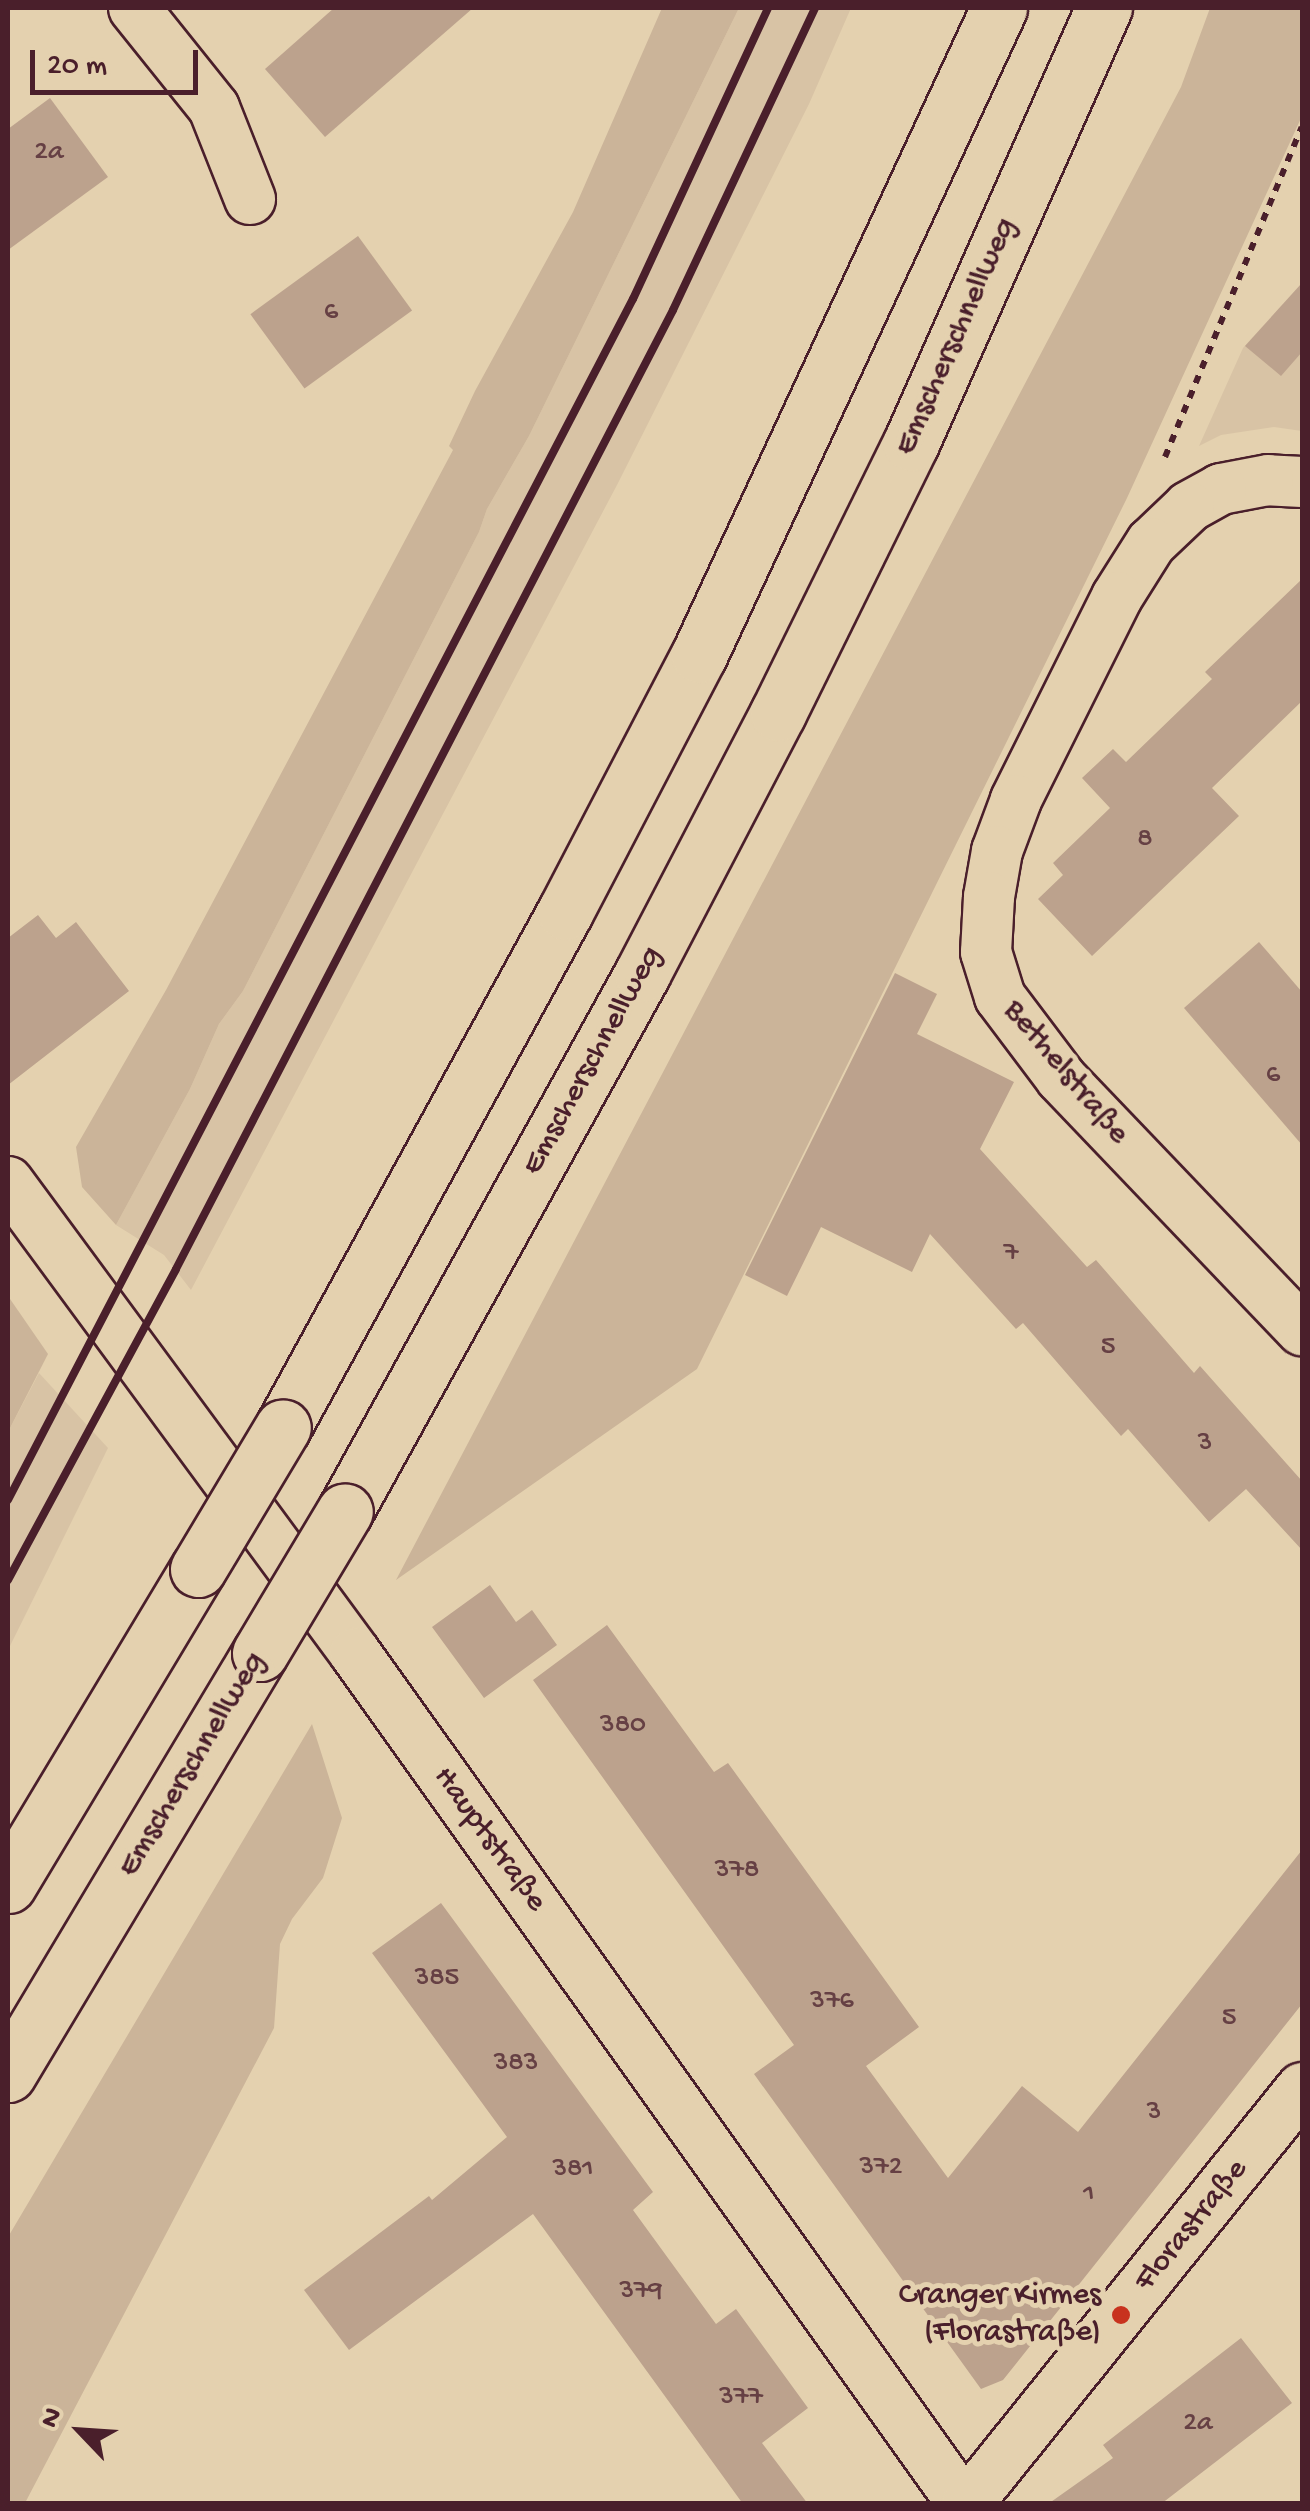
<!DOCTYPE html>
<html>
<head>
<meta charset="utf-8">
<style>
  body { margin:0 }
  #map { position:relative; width:1310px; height:2511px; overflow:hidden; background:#e4d1af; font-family:"Gochi Hand",sans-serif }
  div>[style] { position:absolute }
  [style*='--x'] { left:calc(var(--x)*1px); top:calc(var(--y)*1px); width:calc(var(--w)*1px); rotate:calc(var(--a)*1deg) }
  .built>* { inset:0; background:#d8c3a5 }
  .green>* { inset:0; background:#cbb499 }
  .building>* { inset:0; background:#bca28d; transform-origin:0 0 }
  .path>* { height:6px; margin-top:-3px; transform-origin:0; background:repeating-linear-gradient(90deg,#4a1f2b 0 8px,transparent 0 16px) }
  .roads { filter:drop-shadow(2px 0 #4a1f2b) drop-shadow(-2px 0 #4a1f2b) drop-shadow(0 2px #4a1f2b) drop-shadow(0 -2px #4a1f2b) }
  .street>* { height:50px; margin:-25px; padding:0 25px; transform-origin:25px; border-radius:25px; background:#e4d1af }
  .highway>* { height:55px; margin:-27.5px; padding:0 27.5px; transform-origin:27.5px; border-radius:27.5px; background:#e4d1af }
  .rail>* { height:8px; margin:-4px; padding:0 4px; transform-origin:4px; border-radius:4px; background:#4a1f2b }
  .bridges { filter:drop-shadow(2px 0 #4a1f2b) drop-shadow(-2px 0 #4a1f2b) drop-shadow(0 2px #4a1f2b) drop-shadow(0 -2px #4a1f2b) }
  .highway-bridge>* { height:55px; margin:-27.5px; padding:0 27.5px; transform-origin:27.5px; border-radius:27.5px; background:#e4d1af }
  .dots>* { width:28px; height:28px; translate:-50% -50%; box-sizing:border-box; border:5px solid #e4d1af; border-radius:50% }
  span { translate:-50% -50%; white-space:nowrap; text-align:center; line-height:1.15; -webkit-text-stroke:10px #e4d1af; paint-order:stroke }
  .number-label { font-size:28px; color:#664044 }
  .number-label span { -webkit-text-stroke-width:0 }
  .street-label { font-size:32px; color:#4a1f2b }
  .poi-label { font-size:32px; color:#4a1f2b }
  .right { translate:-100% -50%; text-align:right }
  .frame { position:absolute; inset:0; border:10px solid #4a1f2b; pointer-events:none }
  .north { position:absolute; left:30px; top:2381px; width:100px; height:100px; -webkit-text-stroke:8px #e4d1af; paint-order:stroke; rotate:295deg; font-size:28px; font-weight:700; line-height:40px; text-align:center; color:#4a1f2b }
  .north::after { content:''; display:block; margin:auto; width:35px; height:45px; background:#4a1f2b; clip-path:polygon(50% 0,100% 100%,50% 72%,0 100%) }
  .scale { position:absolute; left:30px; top:50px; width:168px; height:45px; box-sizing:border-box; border:5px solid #4a1f2b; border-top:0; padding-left:12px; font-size:30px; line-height:35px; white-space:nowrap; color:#4a1f2b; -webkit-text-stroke:8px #e4d1af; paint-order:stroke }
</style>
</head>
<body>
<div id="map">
  <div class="built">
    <i style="clip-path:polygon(739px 8px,851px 8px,809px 104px,617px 485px,191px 1290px,164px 1255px,116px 1225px,190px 1089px,219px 1024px,243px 991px,479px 532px,487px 509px,529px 436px)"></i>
    <i style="clip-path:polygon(1302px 283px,1302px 431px,1274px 427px,1221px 435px,1199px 446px,1243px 348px)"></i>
    <i style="clip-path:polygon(39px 1373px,108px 1448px,8px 1650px,8px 1432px)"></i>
  </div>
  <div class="green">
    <i style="clip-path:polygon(662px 8px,739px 8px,529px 436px,487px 509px,479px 532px,243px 991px,219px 1024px,190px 1089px,116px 1225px,82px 1187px,76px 1147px,166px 990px,453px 450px,449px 446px,475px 391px,573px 212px)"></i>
    <i style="clip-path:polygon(1210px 8px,1302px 8px,1302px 116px,1127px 498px,697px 1369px,396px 1580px,1181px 87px)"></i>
    <i style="clip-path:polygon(8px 1296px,48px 1354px,8px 1432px)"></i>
    <i style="clip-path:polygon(312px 1724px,342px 1818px,323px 1878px,292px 1919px,280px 1944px,274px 2028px,25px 2503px,8px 2503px,8px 2237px)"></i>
  </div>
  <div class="building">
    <i style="clip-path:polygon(334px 8px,473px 8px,325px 137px,265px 69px)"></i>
    <i style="clip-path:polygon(50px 98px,108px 177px,8px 250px,8px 129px)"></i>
    <i style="left:358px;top:236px;width:92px;height:133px;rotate:54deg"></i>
    <i style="clip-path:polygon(1302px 283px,1302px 352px,1281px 376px,1245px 346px)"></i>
    <i style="clip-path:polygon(1302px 579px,1302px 701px,1212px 788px,1239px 816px,1092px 956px,1038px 899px,1063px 875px,1053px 863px,1110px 808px,1082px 778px,1113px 749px,1126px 762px,1212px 679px,1205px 672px)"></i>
    <i style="clip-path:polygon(38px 915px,56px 938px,76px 922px,129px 991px,8px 1085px,8px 938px)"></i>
    <i style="clip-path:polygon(1259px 942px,1302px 992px,1302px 1145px,1184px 1008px)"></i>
    <i style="clip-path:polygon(895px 973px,937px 994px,917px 1034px,1014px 1082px,980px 1149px,1087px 1267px,1096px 1260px,1194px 1373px,1200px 1366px,1302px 1481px,1302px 1550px,1246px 1489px,1209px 1522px,1128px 1429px,1121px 1436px,1023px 1323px,1016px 1329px,930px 1234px,912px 1272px,821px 1227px,787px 1296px,745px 1275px)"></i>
    <i style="clip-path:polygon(490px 1585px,516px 1622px,532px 1610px,557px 1645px,484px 1698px,432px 1627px)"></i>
    <i style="clip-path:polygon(607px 1625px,714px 1772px,728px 1763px,919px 2027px,866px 2066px,948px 2178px,1022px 2086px,1078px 2132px,1302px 1850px,1302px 2004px,1003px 2380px,981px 2389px,754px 2074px,794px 2045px,533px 1680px)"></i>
    <i style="clip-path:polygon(441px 1903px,653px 2192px,633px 2210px,716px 2324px,736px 2309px,808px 2408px,762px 2443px,808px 2504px,743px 2504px,533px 2214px,349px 2350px,304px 2290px,429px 2196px,432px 2200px,507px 2137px,372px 1953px)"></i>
    <i style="clip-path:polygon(1241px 2338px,1292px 2403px,1161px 2504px,1048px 2504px,1113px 2458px,1103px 2445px)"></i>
  </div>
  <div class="path">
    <i style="--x:1165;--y:457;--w:357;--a:-67.5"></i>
  </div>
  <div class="roads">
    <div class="street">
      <i style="--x:134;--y:8;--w:128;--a:51.3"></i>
      <i style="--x:214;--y:108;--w:98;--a:68.4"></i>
      <i style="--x:1302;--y:482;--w:34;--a:-177"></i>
      <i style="--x:1268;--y:480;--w:48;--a:169.2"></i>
      <i style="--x:1221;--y:489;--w:37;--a:151"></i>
      <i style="--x:1189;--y:507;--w:52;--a:136.5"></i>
      <i style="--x:1151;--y:543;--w:64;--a:122.2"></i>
      <i style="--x:1117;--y:597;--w:227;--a:116.5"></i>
      <i style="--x:1016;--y:800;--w:54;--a:110.4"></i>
      <i style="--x:997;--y:851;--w:47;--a:99.9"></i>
      <i style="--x:989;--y:897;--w:55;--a:93.1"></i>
      <i style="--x:986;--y:952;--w:47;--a:72.7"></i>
      <i style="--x:1000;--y:997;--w:101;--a:53"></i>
      <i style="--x:1061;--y:1078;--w:349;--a:46.3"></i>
      <i style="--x:8;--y:1182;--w:585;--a:53.62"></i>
      <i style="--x:355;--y:1653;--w:1046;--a:54.46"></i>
      <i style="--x:967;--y:2504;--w:534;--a:-51.16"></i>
    </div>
    <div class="highway">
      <i style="--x:283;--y:1427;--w:587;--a:-61.3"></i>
      <i style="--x:565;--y:912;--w:290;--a:-62.5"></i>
      <i style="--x:699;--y:655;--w:713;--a:-65.12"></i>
      <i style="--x:345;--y:1511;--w:614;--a:-61.05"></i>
      <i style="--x:642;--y:974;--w:294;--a:-62.5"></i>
      <i style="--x:778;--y:713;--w:301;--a:-63.8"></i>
      <i style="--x:911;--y:443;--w:476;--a:-66.1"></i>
      <i style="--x:8;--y:1885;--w:369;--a:-59"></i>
      <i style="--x:8;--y:2074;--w:491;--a:-59.1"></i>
    </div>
  </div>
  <div class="rail">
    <i style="--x:8;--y:1500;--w:1354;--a:-62.51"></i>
    <i style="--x:633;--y:299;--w:321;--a:-65.1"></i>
    <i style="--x:8;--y:1580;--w:353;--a:-61.6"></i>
    <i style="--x:176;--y:1269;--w:1080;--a:-62.6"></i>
    <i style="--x:673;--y:310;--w:334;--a:-64.8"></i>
  </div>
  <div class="bridges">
    <div class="highway-bridge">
      <i style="--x:198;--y:1569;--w:165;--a:-59.1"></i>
      <i style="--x:260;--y:1653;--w:165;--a:-59.1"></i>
    </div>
  </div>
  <div class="dots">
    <i style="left:1121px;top:2315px;background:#c8321e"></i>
  </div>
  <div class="number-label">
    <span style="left:49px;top:153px">2a</span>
    <span style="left:331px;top:313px">6</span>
    <span style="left:1145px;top:840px">8</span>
    <span style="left:1273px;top:1076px">6</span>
    <span style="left:1011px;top:1254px">7</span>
    <span style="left:1108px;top:1348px">5</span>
    <span style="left:1205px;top:1444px">3</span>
    <span style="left:623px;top:1726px">380</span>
    <span style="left:737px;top:1871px">378</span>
    <span style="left:437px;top:1979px">385</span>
    <span style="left:832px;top:2002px">376</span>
    <span style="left:1229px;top:2019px">5</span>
    <span style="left:516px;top:2064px">383</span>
    <span style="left:1154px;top:2113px">3</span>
    <span style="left:881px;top:2168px">372</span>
    <span style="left:573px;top:2170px">381</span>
    <span style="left:1089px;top:2195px">1</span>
    <span style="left:641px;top:2292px">379</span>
    <span style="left:741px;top:2398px">377</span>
    <span style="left:1198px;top:2424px">2a</span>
  </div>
  <div class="street-label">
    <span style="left:957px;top:337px;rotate:-66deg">Emscherschnellweg</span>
    <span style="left:593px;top:1061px;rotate:-61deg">Emscherschnellweg</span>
    <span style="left:1065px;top:1073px;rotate:50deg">Bethelstraße</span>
    <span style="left:193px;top:1765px;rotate:-59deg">Emscherschnellweg</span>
    <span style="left:489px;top:1840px;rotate:54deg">Hauptstraße</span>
    <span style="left:1192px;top:2226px;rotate:-51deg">Florastraße</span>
  </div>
  <div class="poi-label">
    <span class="right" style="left:1101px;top:2315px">Cranger Kirmes<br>(Florastraße)</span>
  </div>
  <div class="frame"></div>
  <div class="north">N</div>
  <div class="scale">20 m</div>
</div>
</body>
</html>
